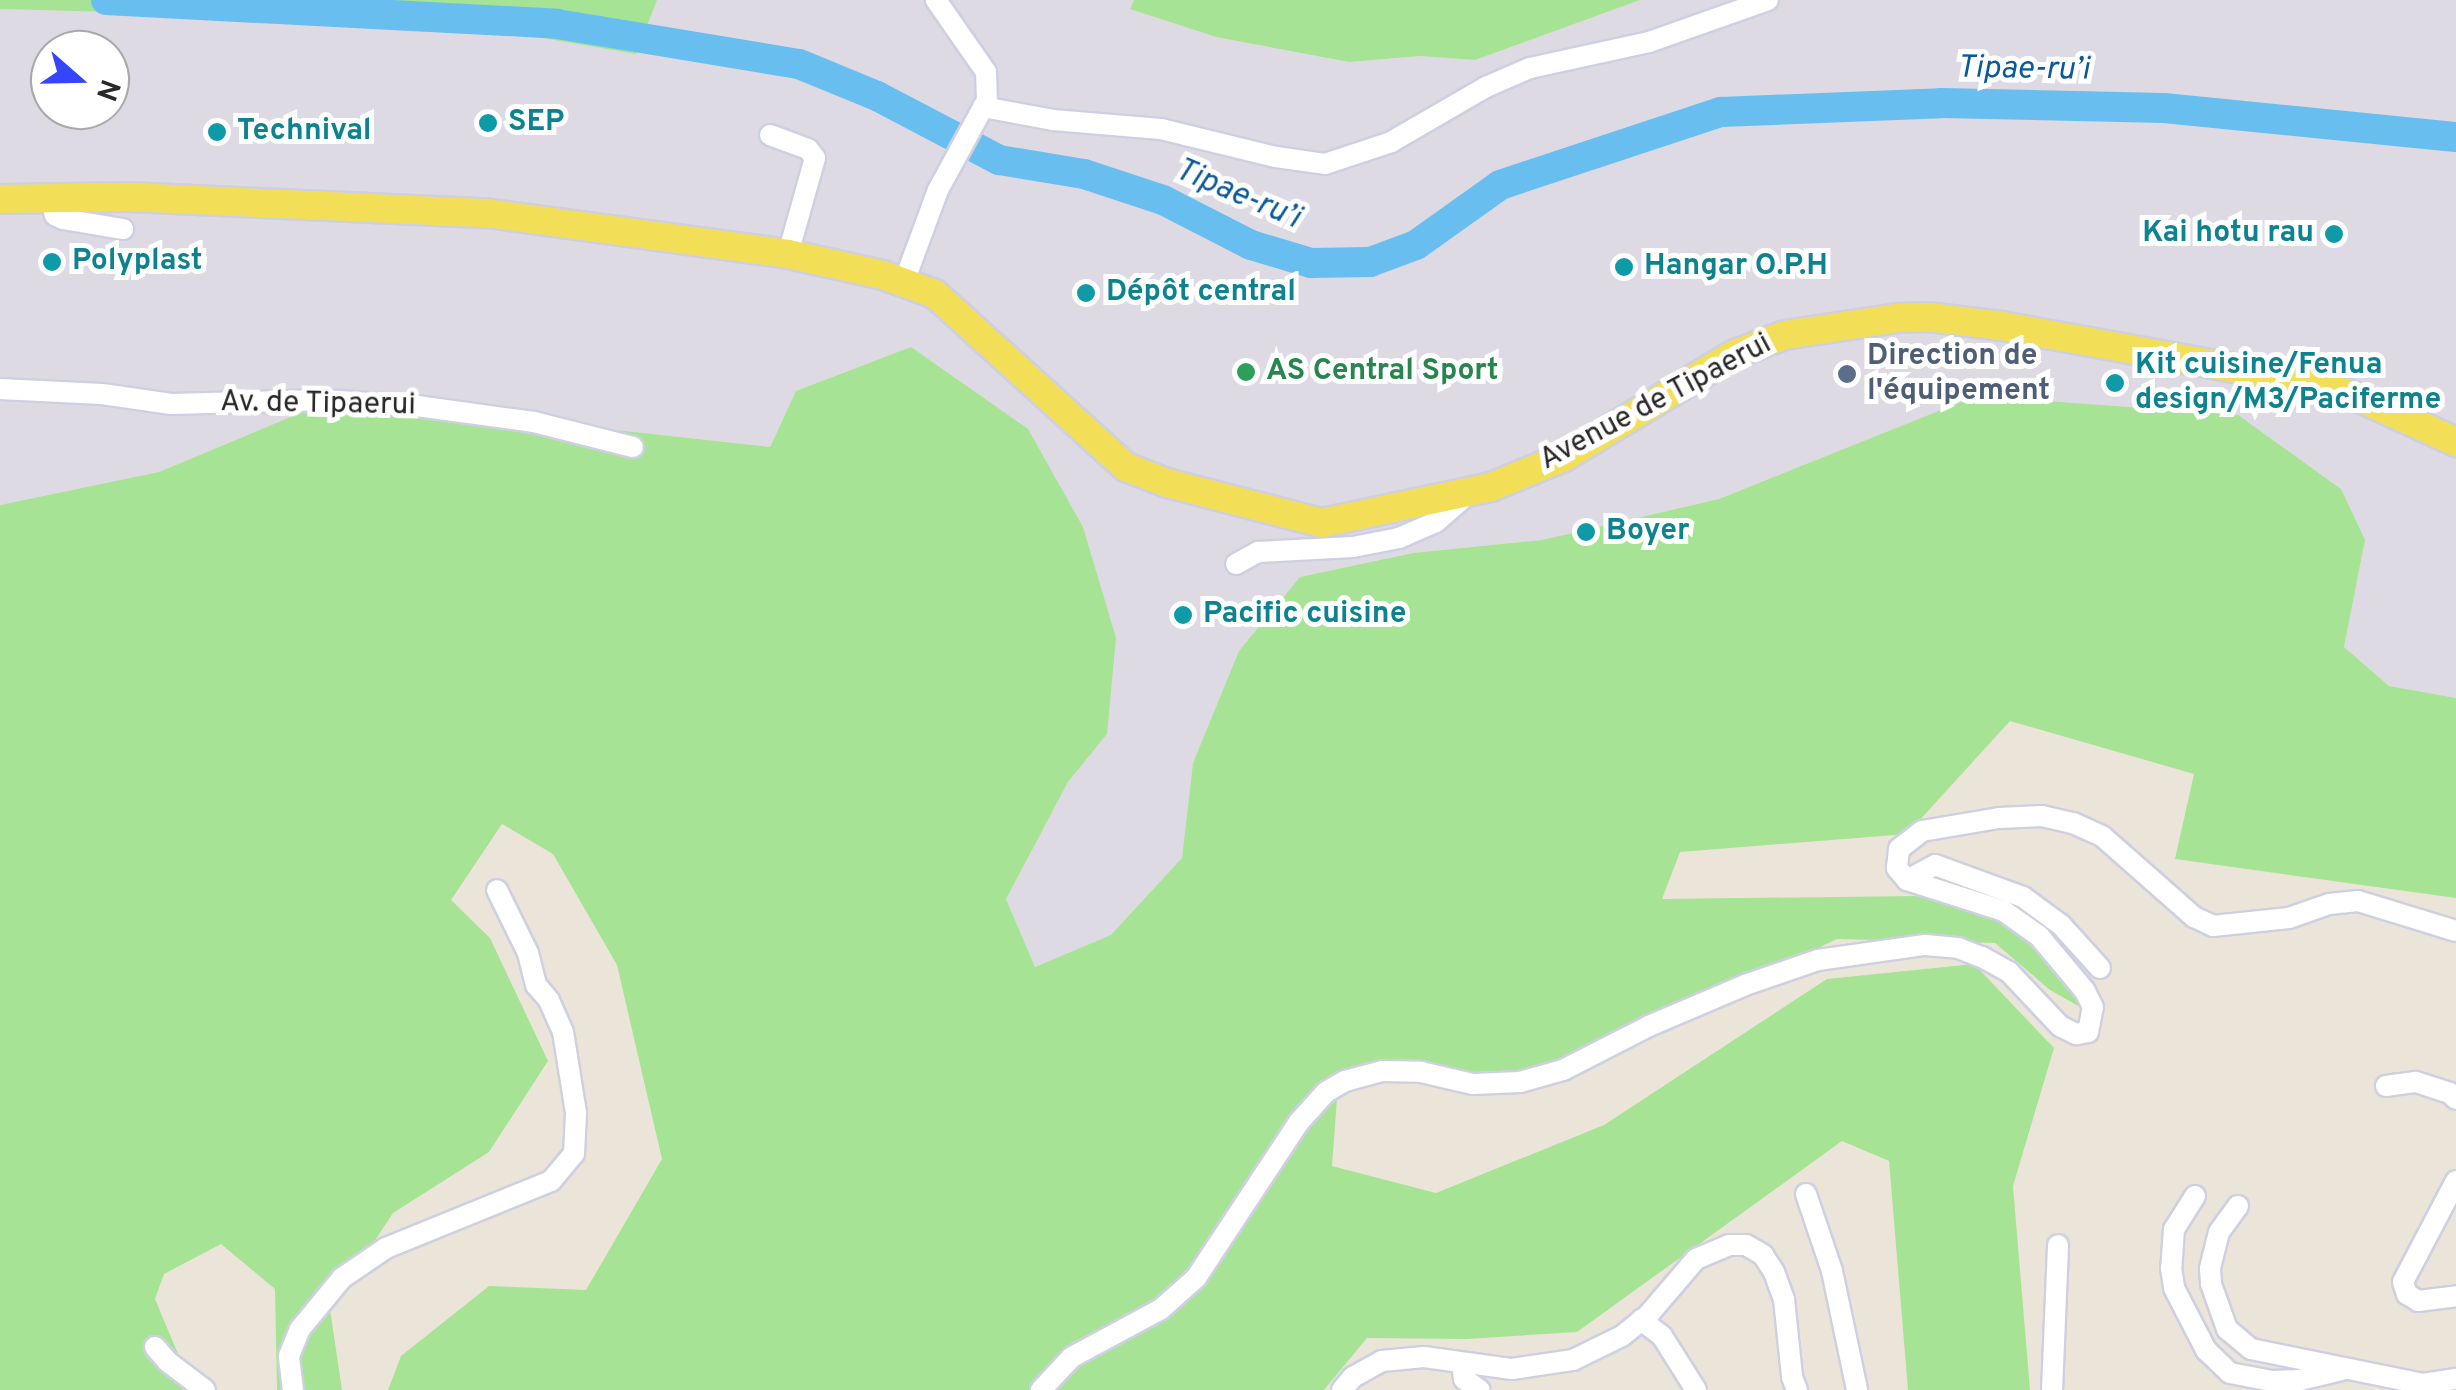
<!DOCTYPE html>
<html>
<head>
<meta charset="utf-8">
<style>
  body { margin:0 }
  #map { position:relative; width:2456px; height:1390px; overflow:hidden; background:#ebe5d9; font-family:Overpass,sans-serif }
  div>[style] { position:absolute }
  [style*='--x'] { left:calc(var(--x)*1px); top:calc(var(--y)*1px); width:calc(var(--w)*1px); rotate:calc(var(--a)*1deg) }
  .industrial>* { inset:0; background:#dedae3 }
  .green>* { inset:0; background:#a7e394 }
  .river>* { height:30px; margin:-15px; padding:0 15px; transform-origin:15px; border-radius:15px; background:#69bef0 }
  .roads { filter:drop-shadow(2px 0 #ced0e2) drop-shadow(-2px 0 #ced0e2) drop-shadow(0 2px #ced0e2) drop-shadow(0 -2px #ced0e2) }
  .minor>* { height:20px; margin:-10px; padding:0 10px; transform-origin:10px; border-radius:10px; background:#fff }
  .major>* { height:28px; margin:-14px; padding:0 14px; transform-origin:14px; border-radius:14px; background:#f2df57 }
  .dots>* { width:28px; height:28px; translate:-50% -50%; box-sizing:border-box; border:5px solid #fff; border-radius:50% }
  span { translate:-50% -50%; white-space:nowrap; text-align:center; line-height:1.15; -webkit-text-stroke:10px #fff; paint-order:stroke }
  .culture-label { font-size:30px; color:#0d838f; font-weight:700 }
  .left { translate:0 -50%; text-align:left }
  .right { translate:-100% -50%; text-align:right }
  .service-label { font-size:30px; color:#4e5e75; font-weight:700 }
  .leisure-label { font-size:30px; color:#27864d; font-weight:700 }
  .street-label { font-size:30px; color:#282828 }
  .water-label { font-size:32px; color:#0b5999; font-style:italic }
  .north { position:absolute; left:30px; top:30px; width:100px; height:100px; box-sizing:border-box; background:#fff; border:2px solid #a9a9a9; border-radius:50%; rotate:110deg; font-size:28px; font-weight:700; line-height:40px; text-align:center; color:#282828 }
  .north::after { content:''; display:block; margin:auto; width:35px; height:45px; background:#3545fc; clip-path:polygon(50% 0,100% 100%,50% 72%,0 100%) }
</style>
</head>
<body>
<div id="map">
  <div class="industrial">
    <i style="clip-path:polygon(evenodd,657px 0,1134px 0,1131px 9px,1216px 37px,1349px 62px,1420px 56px,1475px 60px,1640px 0,2456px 0,2456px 698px,2389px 686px,2344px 647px,2365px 540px,1976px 396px,1719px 499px,1542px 540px,1413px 553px,1300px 577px,1193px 763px,1182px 858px,1112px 935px,1035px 967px,1006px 899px,1068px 782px,1107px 734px,796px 391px,770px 447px,460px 413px,312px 408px,159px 472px,0 505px,0 9px,444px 21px,635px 53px,657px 0,50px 50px,110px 50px,110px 110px,50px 110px,50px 50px)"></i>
  </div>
  <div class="green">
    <i style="clip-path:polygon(0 0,657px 0,636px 54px,444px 21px,0 9px)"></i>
    <i style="clip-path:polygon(1134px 0,1640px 0,1475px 60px,1420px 56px,1349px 62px,1216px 37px,1130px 9px)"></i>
    <i style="clip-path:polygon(911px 347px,1028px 429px,1083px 527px,1116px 638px,1107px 734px,1068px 782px,1006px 899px,1035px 967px,1111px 935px,1182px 858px,1193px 763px,1239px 651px,1300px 577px,1413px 553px,1542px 540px,1719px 499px,1976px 396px,2238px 415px,2341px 489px,2365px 540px,2344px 647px,2389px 686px,2456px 698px,2456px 898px,2175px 859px,2194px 774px,2010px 721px,1907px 834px,1680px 852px,1662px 899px,1916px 896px,1998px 912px,2053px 952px,2087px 1011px,2050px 990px,1995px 943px,1837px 939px,1609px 1047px,1481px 1084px,1364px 1073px,1338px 1085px,1332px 1166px,1436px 1193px,1604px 1125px,1827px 979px,1974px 964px,2054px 1048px,2013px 1186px,2030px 1390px,1908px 1390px,1889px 1161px,1842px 1141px,1577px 1332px,1467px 1339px,1367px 1338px,1324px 1390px,388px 1390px,401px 1356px,489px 1286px,586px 1290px,662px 1159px,617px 965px,553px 854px,502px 824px,451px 900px,490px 938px,548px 1061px,489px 1152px,393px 1213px,330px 1309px,342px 1390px,277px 1390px,275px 1289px,221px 1244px,164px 1274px,155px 1299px,186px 1373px,206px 1390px,0 1390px,0 505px,159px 472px,312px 408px,460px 413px,770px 447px,796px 391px)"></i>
  </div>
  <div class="river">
    <i style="--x:106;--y:0;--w:452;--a:3"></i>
    <i style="--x:557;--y:24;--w:245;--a:9.4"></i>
    <i style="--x:799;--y:64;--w:84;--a:22.3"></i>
    <i style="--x:877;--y:96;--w:138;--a:27.7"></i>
    <i style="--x:999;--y:160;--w:86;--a:9.4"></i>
    <i style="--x:1084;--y:174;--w:83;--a:18.2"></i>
    <i style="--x:1163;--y:200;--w:99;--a:27.1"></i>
    <i style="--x:1251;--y:245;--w:63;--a:16.7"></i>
    <i style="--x:1311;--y:263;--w:59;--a:-1"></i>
    <i style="--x:1370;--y:262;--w:49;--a:-20.3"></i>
    <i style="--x:1416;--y:245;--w:103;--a:-35.5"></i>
    <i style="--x:1500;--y:185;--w:233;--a:-18.3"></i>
    <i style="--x:1721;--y:112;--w:220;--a:-2.3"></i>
    <i style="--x:1941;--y:103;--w:223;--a:1.3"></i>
    <i style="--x:2164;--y:108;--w:293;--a:5.7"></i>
  </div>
  <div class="roads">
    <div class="minor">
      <i style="--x:983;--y:107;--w:71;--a:10.5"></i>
      <i style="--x:1053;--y:120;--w:108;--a:4.8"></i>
      <i style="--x:1161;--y:129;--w:118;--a:13.7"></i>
      <i style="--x:1276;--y:157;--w:49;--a:8.1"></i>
      <i style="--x:1325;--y:164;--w:70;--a:-18.4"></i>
      <i style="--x:1391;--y:142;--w:110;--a:-30.1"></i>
      <i style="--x:1486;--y:87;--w:48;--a:-23.4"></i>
      <i style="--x:1530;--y:68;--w:122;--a:-12.3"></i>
      <i style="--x:1649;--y:42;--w:126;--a:-19.4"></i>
      <i style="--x:770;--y:135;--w:40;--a:20.2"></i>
      <i style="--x:808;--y:149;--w:11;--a:52"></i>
      <i style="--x:815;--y:158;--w:100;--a:105.7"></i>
      <i style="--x:50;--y:198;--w:18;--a:74"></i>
      <i style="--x:55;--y:215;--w:9;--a:27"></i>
      <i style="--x:63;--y:219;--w:61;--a:9.5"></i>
      <i style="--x:904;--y:282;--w:98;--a:-69.7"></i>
      <i style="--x:938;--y:190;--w:102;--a:-61.4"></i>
      <i style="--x:987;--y:100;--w:28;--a:-92"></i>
      <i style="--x:986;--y:72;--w:88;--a:-124.8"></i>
      <i style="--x:0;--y:389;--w:102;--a:2.8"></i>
      <i style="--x:102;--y:394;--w:70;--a:8.2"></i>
      <i style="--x:171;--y:404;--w:152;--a:-1.5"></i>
      <i style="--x:323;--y:400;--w:94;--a:3.7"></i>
      <i style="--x:417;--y:406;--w:118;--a:7.8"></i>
      <i style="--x:534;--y:422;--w:102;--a:14.2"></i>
      <i style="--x:1236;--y:564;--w:25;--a:-29"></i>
      <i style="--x:1258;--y:552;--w:95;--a:-3"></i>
      <i style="--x:1353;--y:547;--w:47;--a:-11.1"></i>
      <i style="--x:1399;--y:538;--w:40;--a:-23.4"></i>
      <i style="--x:1436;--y:522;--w:41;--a:-41.1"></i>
      <i style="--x:1907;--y:880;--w:32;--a:-28"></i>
      <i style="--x:1935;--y:865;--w:94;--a:20"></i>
      <i style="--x:2023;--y:897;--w:47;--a:36.4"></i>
      <i style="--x:2061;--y:925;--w:58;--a:47.8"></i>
      <i style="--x:2386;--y:1086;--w:30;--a:-8"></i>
      <i style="--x:2416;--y:1082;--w:36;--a:18"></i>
      <i style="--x:2450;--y:1093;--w:8;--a:45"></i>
      <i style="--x:2456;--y:1181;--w:114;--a:117.7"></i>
      <i style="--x:2403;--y:1282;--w:13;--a:72"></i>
      <i style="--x:2407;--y:1294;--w:13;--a:32"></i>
      <i style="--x:2418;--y:1301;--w:38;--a:-7"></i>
      <i style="--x:1806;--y:1194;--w:81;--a:71.3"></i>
      <i style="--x:1832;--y:1271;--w:122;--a:78.1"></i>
      <i style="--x:2195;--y:1196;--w:39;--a:122"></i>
      <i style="--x:2174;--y:1229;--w:39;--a:94"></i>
      <i style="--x:2171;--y:1268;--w:20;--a:81"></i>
      <i style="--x:2174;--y:1288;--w:70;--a:62.7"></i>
      <i style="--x:2206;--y:1350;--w:33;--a:44"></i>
      <i style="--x:2230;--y:1373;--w:43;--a:10.8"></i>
      <i style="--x:2272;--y:1381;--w:28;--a:-2"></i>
      <i style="--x:2300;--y:1380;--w:43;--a:-13.4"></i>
      <i style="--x:2238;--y:1206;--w:32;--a:126"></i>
      <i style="--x:2219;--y:1232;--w:38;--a:104"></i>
      <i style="--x:2210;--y:1269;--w:15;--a:86"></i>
      <i style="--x:2211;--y:1284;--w:48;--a:70.4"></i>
      <i style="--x:2227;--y:1329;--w:31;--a:40"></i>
      <i style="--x:2251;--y:1349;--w:176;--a:11.5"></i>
      <i style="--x:2423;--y:1384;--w:33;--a:-9"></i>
      <i style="--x:1641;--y:1320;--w:26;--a:37"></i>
      <i style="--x:1662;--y:1336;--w:64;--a:57.8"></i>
      <i style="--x:155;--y:1347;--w:20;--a:49"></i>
      <i style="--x:168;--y:1362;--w:46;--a:37.1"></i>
      <i style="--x:1462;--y:1363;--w:16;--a:83"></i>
      <i style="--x:1464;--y:1379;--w:19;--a:35"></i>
      <i style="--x:293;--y:1390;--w:34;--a:-97"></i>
      <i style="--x:289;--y:1356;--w:29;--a:-68"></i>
      <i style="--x:300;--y:1329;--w:66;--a:-50.5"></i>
      <i style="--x:342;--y:1278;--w:53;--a:-34.3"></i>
      <i style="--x:386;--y:1248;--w:178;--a:-22.1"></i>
      <i style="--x:551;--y:1181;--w:35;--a:-50"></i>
      <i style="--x:574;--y:1154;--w:41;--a:-87.2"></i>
      <i style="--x:576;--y:1113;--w:82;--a:-99.1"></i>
      <i style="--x:563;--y:1032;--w:35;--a:-114"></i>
      <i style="--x:549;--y:1000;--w:20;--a:-131"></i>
      <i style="--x:536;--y:985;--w:33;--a:-104"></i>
      <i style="--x:528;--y:953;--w:70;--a:-116.2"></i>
      <i style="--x:1041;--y:1390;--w:45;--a:-46.8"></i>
      <i style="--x:1072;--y:1357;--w:101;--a:-28.3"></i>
      <i style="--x:1161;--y:1309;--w:47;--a:-41.5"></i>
      <i style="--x:1196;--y:1278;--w:187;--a:-56.6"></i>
      <i style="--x:1299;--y:1122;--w:40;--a:-48"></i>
      <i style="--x:1326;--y:1092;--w:22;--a:-30"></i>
      <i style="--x:1345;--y:1081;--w:38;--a:-15"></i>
      <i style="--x:1382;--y:1071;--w:39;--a:1"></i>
      <i style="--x:1421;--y:1072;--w:53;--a:13"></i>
      <i style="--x:1473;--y:1084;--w:47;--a:-2.4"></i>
      <i style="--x:1520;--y:1082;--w:45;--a:-15.6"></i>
      <i style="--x:1563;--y:1070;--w:97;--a:-27.1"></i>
      <i style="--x:1649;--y:1026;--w:104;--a:-23.1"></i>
      <i style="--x:1745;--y:985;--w:77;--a:-18.9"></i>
      <i style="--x:1818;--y:960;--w:108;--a:-8"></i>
      <i style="--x:1925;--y:945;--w:33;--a:5"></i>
      <i style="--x:1958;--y:948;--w:26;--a:21"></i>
      <i style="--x:1982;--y:957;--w:31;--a:29"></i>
      <i style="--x:2009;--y:972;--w:74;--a:46.6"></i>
      <i style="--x:2060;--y:1026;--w:18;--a:27"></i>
      <i style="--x:2076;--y:1034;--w:12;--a:-9"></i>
      <i style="--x:2088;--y:1032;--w:25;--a:-79"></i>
      <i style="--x:2093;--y:1007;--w:18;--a:-117"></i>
      <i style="--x:2085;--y:991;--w:72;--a:-129.9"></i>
      <i style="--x:2039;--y:936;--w:43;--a:-144.5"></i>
      <i style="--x:2004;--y:911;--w:102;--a:-162.3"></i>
      <i style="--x:1907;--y:880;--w:16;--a:-130"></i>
      <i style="--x:1897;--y:868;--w:19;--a:-84"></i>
      <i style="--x:1899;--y:849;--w:29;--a:-38"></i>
      <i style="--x:1922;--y:831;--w:78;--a:-9.6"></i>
      <i style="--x:1999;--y:818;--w:43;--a:-2.7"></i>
      <i style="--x:2042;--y:816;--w:32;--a:13"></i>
      <i style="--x:2073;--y:823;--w:32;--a:24"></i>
      <i style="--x:2102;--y:836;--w:123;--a:41.4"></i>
      <i style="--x:2194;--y:917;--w:21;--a:25"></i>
      <i style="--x:2213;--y:926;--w:76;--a:-6"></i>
      <i style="--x:2289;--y:918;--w:42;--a:-19.3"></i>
      <i style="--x:2329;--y:904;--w:29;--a:-6"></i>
      <i style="--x:2358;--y:901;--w:102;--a:17"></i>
      <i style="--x:1342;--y:1390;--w:17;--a:-50"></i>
      <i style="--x:1353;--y:1377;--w:33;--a:-29"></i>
      <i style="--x:1382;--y:1361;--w:42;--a:-5.4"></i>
      <i style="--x:1424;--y:1357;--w:89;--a:7.8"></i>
      <i style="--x:1512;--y:1369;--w:62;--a:-8.4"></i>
      <i style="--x:1573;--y:1360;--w:55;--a:-26.1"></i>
      <i style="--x:1622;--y:1336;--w:35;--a:-39"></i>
      <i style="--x:1649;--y:1314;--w:72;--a:-49.5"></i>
      <i style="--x:1696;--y:1259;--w:36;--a:-23"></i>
      <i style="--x:1729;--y:1245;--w:17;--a:0"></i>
      <i style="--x:1746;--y:1245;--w:20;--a:30"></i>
      <i style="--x:1763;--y:1255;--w:20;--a:57"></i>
      <i style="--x:1774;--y:1272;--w:29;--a:70"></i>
      <i style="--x:1784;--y:1299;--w:78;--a:84.1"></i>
      <i style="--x:1792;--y:1377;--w:14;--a:69"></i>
      <i style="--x:2052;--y:1390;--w:145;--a:-87.6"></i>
    </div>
    <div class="major">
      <i style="--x:0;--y:199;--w:129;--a:-0.9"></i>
      <i style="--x:129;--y:197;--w:357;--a:2.6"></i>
      <i style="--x:486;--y:213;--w:305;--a:7.7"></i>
      <i style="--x:788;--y:254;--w:97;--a:12.5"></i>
      <i style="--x:883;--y:275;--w:55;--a:20.1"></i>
      <i style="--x:935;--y:294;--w:258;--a:42.2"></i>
      <i style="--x:1126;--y:467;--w:44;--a:21.3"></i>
      <i style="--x:1167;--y:483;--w:160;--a:14.5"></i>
      <i style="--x:1322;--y:523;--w:173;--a:-12"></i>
      <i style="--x:1491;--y:487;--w:79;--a:-22.3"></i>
      <i style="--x:1564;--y:457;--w:200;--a:-31.1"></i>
      <i style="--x:1735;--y:354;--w:53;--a:-20.8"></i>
      <i style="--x:1785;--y:335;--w:113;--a:-8.6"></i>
      <i style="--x:1897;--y:318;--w:31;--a:-2"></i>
      <i style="--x:1928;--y:317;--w:75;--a:6.9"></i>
      <i style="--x:2002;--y:326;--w:312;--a:10.3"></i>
      <i style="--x:2309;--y:382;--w:53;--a:17.4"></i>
      <i style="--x:2360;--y:398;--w:106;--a:24.6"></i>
    </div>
  </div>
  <div class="dots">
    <i style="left:488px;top:123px;background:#0f9aa8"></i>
    <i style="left:217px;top:132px;background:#0f9aa8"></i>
    <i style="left:2334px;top:234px;background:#0f9aa8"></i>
    <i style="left:52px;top:262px;background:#0f9aa8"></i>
    <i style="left:1624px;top:267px;background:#0f9aa8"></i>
    <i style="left:1086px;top:293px;background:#0f9aa8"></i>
    <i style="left:1246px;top:372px;background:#2e9e5b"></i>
    <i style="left:1847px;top:374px;background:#5c6f8a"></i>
    <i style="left:2115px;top:383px;background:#0f9aa8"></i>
    <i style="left:1586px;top:532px;background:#0f9aa8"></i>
    <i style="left:1183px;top:615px;background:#0f9aa8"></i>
  </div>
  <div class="culture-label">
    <span class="left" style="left:508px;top:123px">SEP</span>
    <span class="left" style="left:237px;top:132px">Technival</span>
    <span class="right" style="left:2314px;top:234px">Kai hotu rau</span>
    <span class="left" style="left:72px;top:262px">Polyplast</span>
    <span class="left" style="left:1644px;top:267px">Hangar O.P.H</span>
    <span class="left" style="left:1106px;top:293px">Dépôt central</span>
    <span class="left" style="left:2135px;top:383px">Kit cuisine/Fenua<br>design/M3/Paciferme</span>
    <span class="left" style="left:1606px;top:532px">Boyer</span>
    <span class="left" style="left:1203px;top:615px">Pacific cuisine</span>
  </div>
  <div class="service-label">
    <span class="left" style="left:1867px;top:374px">Direction de<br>l'équipement</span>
  </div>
  <div class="leisure-label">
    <span class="left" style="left:1266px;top:372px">AS Central Sport</span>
  </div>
  <div class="street-label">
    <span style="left:1656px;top:403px;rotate:-28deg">Avenue de Tipaerui</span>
    <span style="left:318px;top:405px;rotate:1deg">Av. de Tipaerui</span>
  </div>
  <div class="water-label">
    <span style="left:2023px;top:70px;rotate:1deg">Tipae-ru’i</span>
    <span style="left:1237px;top:195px;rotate:23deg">Tipae-ru’i</span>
  </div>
  <div class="north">N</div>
</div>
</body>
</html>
